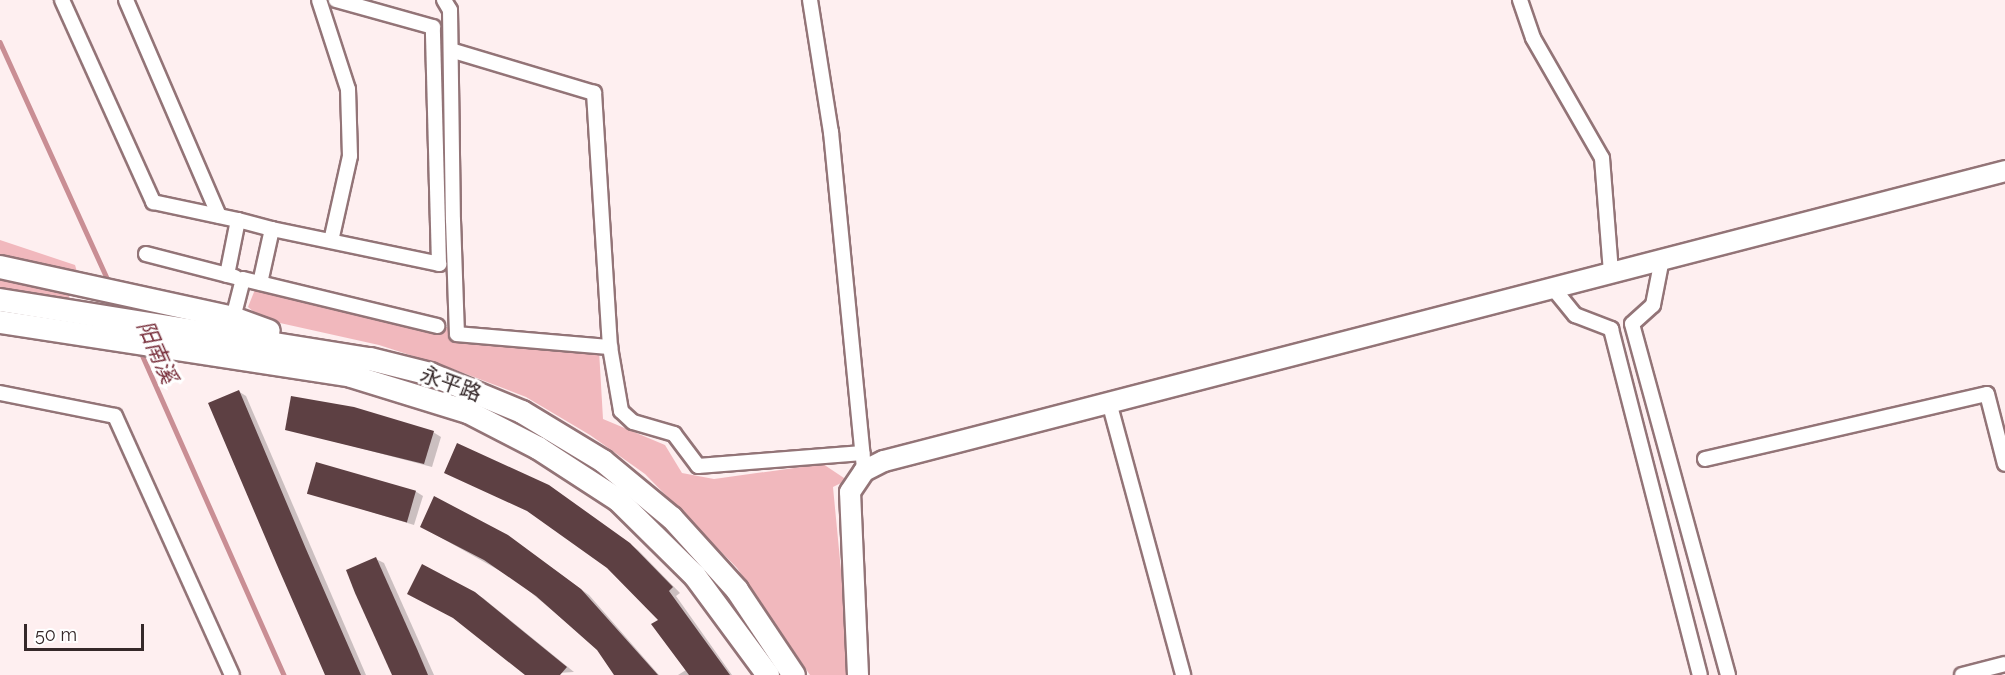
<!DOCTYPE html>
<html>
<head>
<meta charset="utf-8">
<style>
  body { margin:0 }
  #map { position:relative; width:2005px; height:675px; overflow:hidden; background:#feeff0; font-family:Raleway,"Noto Sans SC",sans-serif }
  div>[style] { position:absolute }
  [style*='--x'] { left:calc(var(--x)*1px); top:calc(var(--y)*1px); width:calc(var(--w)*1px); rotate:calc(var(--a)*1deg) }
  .green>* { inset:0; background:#f1b8bd }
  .shadow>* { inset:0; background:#0003 }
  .stream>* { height:4.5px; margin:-2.25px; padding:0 2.25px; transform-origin:2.25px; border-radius:2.25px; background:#c98e94 }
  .building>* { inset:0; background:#5d4043; transform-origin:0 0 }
  .roads { filter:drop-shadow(2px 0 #937477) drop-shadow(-2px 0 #937477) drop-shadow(0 2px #937477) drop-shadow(0 -2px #937477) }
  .street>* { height:14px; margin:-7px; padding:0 7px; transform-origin:7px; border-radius:7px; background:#fff }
  .secondary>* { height:20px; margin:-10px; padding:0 10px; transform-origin:10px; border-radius:10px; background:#fff }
  .primary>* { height:22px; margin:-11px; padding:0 11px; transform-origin:11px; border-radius:11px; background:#fff }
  span { translate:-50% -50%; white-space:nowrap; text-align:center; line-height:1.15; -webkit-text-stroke:6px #fff; paint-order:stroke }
  .street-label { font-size:21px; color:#352829 }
  .water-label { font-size:22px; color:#782f3b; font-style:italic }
  .scale { position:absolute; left:24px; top:624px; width:120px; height:27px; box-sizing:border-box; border:3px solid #352829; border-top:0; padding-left:8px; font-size:18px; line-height:21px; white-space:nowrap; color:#352829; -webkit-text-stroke:4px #fff; paint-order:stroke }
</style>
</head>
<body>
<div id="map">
  <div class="green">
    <i style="clip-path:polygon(0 240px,75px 265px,78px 275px,0 258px)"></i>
    <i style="clip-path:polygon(0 276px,67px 290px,70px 299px,0 288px)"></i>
    <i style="clip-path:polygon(256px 287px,455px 329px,599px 350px,603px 419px,665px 445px,682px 473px,714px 479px,823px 464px,847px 480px,833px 487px,851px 675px,810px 675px,737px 568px,645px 474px,590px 435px,526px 397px,453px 369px,379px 345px,262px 319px,248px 307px)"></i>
  </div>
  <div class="shadow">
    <i style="clip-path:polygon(238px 391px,246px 396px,366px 675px,326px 675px)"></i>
    <i style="clip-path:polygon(287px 429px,433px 432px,441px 437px,432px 467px)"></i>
    <i style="clip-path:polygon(415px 491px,423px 496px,414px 525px,309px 493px)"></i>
    <i style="clip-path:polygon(557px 492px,638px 550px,680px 593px,676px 596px,732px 675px,678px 675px,686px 670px,660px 620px)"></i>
    <i style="clip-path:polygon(422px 527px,516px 542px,589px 595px,659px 675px,618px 675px,598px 649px,516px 580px)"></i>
    <i style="clip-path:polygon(376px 559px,384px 563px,434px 675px,394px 675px)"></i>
    <i style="clip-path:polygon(474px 593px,483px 598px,574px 672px,526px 675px)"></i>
  </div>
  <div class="stream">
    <i style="--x:0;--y:42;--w:264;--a:65.6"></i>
    <i style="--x:140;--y:350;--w:355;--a:66.1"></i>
  </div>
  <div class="building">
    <i style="clip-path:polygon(239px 390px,306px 549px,361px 675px,325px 675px,277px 565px,208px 403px)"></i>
    <i style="clip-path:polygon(291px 396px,354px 407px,434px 431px,424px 464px,285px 430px)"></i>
    <i style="clip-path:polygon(457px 443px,549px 485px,630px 543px,673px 587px,669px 591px,730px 675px,689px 675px,651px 624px,658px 620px,607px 568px,527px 511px,444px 473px)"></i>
    <i style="left:316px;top:462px;width:104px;height:33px;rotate:16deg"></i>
    <i style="clip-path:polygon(434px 496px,508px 535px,581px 589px,658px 675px,614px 675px,597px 650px,536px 596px,484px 560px,420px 527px)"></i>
    <i style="clip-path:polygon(376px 557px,417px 649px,428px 675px,392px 675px,355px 593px,346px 570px)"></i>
    <i style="clip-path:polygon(422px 564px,475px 592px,567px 667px,560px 675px,525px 675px,453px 618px,407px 594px)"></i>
  </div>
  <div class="roads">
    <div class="street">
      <i style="--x:62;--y:0;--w:222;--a:65.7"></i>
      <i style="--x:153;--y:202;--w:87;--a:12"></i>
      <i style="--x:126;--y:0;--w:235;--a:66.7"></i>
      <i style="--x:319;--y:0;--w:94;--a:72"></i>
      <i style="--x:348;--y:89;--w:67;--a:88.3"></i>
      <i style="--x:350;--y:156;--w:87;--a:102.6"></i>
      <i style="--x:444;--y:0;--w:12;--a:59"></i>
      <i style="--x:450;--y:10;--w:210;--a:89.2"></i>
      <i style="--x:453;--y:220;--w:114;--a:88"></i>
      <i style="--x:457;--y:334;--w:154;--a:4.9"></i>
      <i style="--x:610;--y:347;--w:255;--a:-93.6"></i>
      <i style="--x:594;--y:93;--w:149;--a:-163.3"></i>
      <i style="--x:810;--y:0;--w:134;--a:81"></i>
      <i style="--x:831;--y:132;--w:341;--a:84.4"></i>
      <i style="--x:1520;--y:0;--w:40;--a:71.1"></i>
      <i style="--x:1533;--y:38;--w:138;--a:60.1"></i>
      <i style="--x:1602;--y:158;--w:115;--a:85.5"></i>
      <i style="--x:272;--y:229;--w:171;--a:11.8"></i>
      <i style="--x:439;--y:264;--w:237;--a:-91.5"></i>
      <i style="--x:433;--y:27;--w:101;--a:-164.4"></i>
      <i style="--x:146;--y:254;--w:92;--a:14.5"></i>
      <i style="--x:1662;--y:259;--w:47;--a:101.1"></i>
      <i style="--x:1653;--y:305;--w:28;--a:138"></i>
      <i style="--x:1632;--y:324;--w:364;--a:74.7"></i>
      <i style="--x:227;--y:275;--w:56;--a:-78.7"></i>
      <i style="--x:238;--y:220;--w:35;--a:15"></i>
      <i style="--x:272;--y:229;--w:55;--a:102.5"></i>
      <i style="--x:1553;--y:288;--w:35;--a:51"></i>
      <i style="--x:1575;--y:315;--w:39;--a:21"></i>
      <i style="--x:1611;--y:329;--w:357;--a:75.6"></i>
      <i style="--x:233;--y:318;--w:40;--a:-75.6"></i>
      <i style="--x:243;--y:279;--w:200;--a:13.6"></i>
      <i style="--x:610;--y:347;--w:65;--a:80.2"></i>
      <i style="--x:621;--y:411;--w:16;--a:43"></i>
      <i style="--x:633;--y:422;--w:43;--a:16.3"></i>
      <i style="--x:674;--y:434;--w:40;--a:53"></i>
      <i style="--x:698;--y:466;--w:165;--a:-4.5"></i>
      <i style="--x:0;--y:393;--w:117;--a:11.3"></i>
      <i style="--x:115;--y:416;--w:284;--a:65.7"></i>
      <i style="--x:1109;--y:402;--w:283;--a:74.8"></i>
      <i style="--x:1705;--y:459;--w:289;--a:-13"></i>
      <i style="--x:1987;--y:394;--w:72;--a:75.6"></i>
      <i style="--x:1962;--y:675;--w:44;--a:-14.3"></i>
    </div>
    <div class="secondary">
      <i style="--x:858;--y:675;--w:183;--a:-92.5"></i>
      <i style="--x:850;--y:492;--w:25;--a:-56"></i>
      <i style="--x:864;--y:471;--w:22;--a:-27"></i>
      <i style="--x:884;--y:461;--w:1158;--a:-14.5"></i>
    </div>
    <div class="primary">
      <i style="--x:0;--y:267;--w:239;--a:12.3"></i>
      <i style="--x:233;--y:318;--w:38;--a:20"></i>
      <i style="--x:0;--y:300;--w:375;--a:9.1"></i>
      <i style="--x:370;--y:359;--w:62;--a:14"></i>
      <i style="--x:430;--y:374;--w:100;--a:22.4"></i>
      <i style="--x:522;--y:412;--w:95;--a:31.2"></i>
      <i style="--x:603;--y:461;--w:89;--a:39.6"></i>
      <i style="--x:672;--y:518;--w:97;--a:47.9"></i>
      <i style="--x:737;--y:590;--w:102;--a:56.2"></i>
      <i style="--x:0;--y:322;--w:355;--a:8.7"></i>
      <i style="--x:351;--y:376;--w:122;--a:17.1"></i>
      <i style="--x:468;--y:412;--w:79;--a:27.2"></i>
      <i style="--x:538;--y:448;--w:95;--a:33"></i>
      <i style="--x:618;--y:500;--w:108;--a:44.6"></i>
      <i style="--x:695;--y:576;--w:123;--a:53.6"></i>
    </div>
  </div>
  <div class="street-label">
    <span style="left:451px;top:384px;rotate:20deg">永平路</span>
  </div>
  <div class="water-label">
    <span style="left:157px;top:352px;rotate:66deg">阳南溪</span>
  </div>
  <div class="scale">50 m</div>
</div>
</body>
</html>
